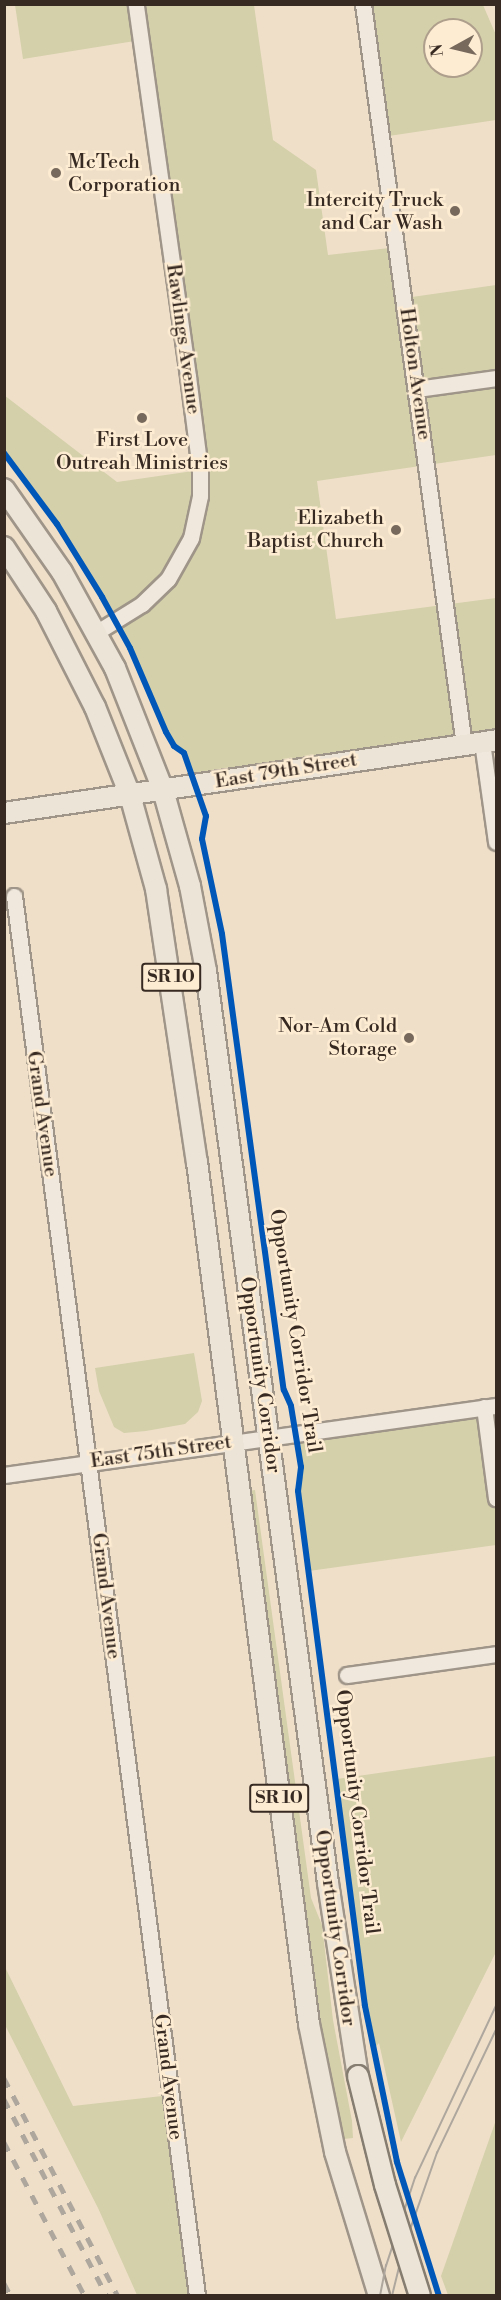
<!DOCTYPE html>
<html>
<head>
<meta charset="utf-8">
<style>
  body { margin:0 }
  #map { position:relative; width:501px; height:2300px; overflow:hidden; background:#efdfc9; font-family:"Libre Bodoni",serif }
  div>[style] { position:absolute }
  [style*='--x'] { left:calc(var(--x)*1px); top:calc(var(--y)*1px); width:calc(var(--w)*1px); rotate:calc(var(--a)*1deg) }
  .green>* { inset:0; background:#d4d0aa }
  .roads { filter:drop-shadow(2px 0 #9f9588) drop-shadow(-2px 0 #9f9588) drop-shadow(0 2px #9f9588) drop-shadow(0 -2px #9f9588) }
  .minor>* { height:15px; margin:-7.5px; padding:0 7.5px; transform-origin:7.5px; border-radius:7.5px; background:#f0e8dd }
  .major>* { height:20px; margin:-10px; padding:0 10px; transform-origin:10px; border-radius:10px; background:#ece4d7 }
  .tram>* { height:1.5px; margin:-0.75px; padding:0 0.75px; transform-origin:0.75px; border-radius:0.75px; background:#aea79e }
  .rail>* { height:4.5px; margin-top:-2.25px; transform-origin:0; background:repeating-linear-gradient(90deg,#aea79e 0 10px,transparent 0 20px) }
  .bridges { filter:drop-shadow(2px 0 #867d71) drop-shadow(-2px 0 #867d71) drop-shadow(0 2px #867d71) drop-shadow(0 -2px #867d71) }
  .major-bridge>* { height:20px; margin:-10px; padding:0 10px; transform-origin:10px; border-radius:10px; background:#ece4d7 }
  .cycleway>* { height:6px; margin:-3px; padding:0 3px; transform-origin:3px; border-radius:3px; background:#0057b8 }
  .dots>* { width:16px; height:16px; translate:-50% -50%; box-sizing:border-box; border:3px solid #feecd2; border-radius:50% }
  span { translate:-50% -50%; white-space:nowrap; text-align:center; line-height:1.15; -webkit-text-stroke:5px #feecd2; paint-order:stroke }
  .shield-label span { padding:2px 4px; background:#feecd2; border:2px solid; border-radius:4px; -webkit-text-stroke-width:0 }
  .shield-label { font-size:18px; color:#372a22; font-weight:700 }
  .poi-label { font-size:20px; color:#372a22 }
  .left { translate:0 -50%; text-align:left }
  .right { translate:-100% -50%; text-align:right }
  .street-label { font-size:20px; color:#372a22 }
  .frame { position:absolute; inset:0; border:6px solid #372a22; pointer-events:none }
  .north { position:absolute; left:423px; top:18px; width:60px; height:60px; box-sizing:border-box; background:#feecd2; border:2px solid #ae9e8c; border-radius:50%; rotate:262deg; font-size:16px; font-weight:700; line-height:24px; text-align:center; color:#372a22 }
  .north::after { content:''; display:block; margin:auto; width:21px; height:27px; background:#77695c; clip-path:polygon(50% 0,100% 100%,50% 72%,0 100%) }
</style>
</head>
<body>
<div id="map">
  <div class="green">
    <i style="clip-path:polygon(15px 5px,254px 5px,273px 140px,316px 170px,328px 255px,398px 247px,405px 298px,496px 285px,496px 455px,317px 481px,336px 619px,496px 598px,496px 740px,195px 785px,184px 754px,174px 746px,166px 732px,130px 648px,102px 597px,57px 524px,5px 453px,4px 395px,117px 482px,200px 470px,141px 40px,23px 59px)"></i>
    <i style="clip-path:polygon(evenodd,363px 5px,483px 5px,496px 35px,496px 120px,382px 137px,363px 5px,435px 30px,471px 30px,471px 66px,435px 66px,435px 30px)"></i>
    <i style="clip-path:polygon(194px 1353px,202px 1401px,198px 1412px,185px 1424px,146px 1431px,124px 1433px,114px 1427px,99px 1391px,95px 1368px)"></i>
    <i style="clip-path:polygon(484px 1407px,496px 1498px,496px 1545px,309px 1571px,298px 1491px,301px 1467px,295px 1433px)"></i>
    <i style="clip-path:polygon(255px 1490px,311px 1898px,322px 1925px,333px 2020px,352px 2121px,353px 2138px,344px 2139px,320px 2038px,249px 1491px)"></i>
    <i style="clip-path:polygon(496px 1756px,496px 1952px,401px 2142px,379px 2043px,373px 2050px,369px 2029px,337px 1779px)"></i>
    <i style="clip-path:polygon(4px 1965px,73px 2106px,171px 2095px,197px 2295px,137px 2295px,98px 2208px,5px 2025px)"></i>
    <i style="clip-path:polygon(496px 2120px,496px 2295px,448px 2295px,441px 2276px)"></i>
  </div>
  <div class="roads">
    <div class="minor">
      <i style="--x:363;--y:4;--w:748;--a:82.24"></i>
      <i style="--x:417;--y:389;--w:80;--a:-7.9"></i>
      <i style="--x:97;--y:632;--w:53;--a:-31.9"></i>
      <i style="--x:142;--y:604;--w:36;--a:-44"></i>
      <i style="--x:168;--y:579;--w:47;--a:-60.7"></i>
      <i style="--x:191;--y:538;--w:43;--a:-77.9"></i>
      <i style="--x:200;--y:496;--w:26;--a:-90"></i>
      <i style="--x:200;--y:470;--w:95;--a:-97.3"></i>
      <i style="--x:188;--y:376;--w:376;--a:-98"></i>
      <i style="--x:482;--y:742;--w:101;--a:82"></i>
      <i style="--x:14;--y:896;--w:1412;--a:82.55"></i>
      <i style="--x:484;--y:1407;--w:92;--a:82.5"></i>
      <i style="--x:4;--y:1475;--w:497;--a:-8"></i>
      <i style="--x:347;--y:1675;--w:150;--a:-8"></i>
    </div>
    <div class="major">
      <i style="--x:4;--y:489;--w:101;--a:55.1"></i>
      <i style="--x:62;--y:572;--w:110;--a:61.1"></i>
      <i style="--x:115;--y:668;--w:131;--a:68.5"></i>
      <i style="--x:163;--y:790;--w:100;--a:74.3"></i>
      <i style="--x:190;--y:886;--w:86;--a:79.3"></i>
      <i style="--x:206;--y:971;--w:920;--a:82.38"></i>
      <i style="--x:328;--y:1883;--w:195;--a:81.2"></i>
      <i style="--x:4;--y:547;--w:77;--a:56.7"></i>
      <i style="--x:46;--y:611;--w:108;--a:63"></i>
      <i style="--x:95;--y:707;--w:95;--a:68.3"></i>
      <i style="--x:130;--y:795;--w:98;--a:74.5"></i>
      <i style="--x:156;--y:889;--w:276;--a:81.5"></i>
      <i style="--x:197;--y:1162;--w:869;--a:82.6"></i>
      <i style="--x:309;--y:2024;--w:131;--a:78.5"></i>
      <i style="--x:335;--y:2152;--w:151;--a:73"></i>
      <i style="--x:4;--y:813;--w:497;--a:-8.4"></i>
    </div>
  </div>
  <div class="tram">
    <i style="--x:380;--y:2296;--w:31;--a:-79"></i>
    <i style="--x:386;--y:2266;--w:93;--a:-71.8"></i>
    <i style="--x:415;--y:2178;--w:190;--a:-64.8"></i>
    <i style="--x:392;--y:2296;--w:50;--a:-76.2"></i>
    <i style="--x:404;--y:2247;--w:100;--a:-70.7"></i>
    <i style="--x:437;--y:2153;--w:136;--a:-64.4"></i>
  </div>
  <div class="rail">
    <i style="--x:4;--y:2078;--w:246;--a:62.4"></i>
    <i style="--x:4;--y:2099;--w:222;--a:62.4"></i>
    <i style="--x:4;--y:2142;--w:174;--a:62.3"></i>
    <i style="--x:4;--y:2283;--w:15;--a:62"></i>
  </div>
  <div class="bridges">
    <div class="major-bridge">
      <i style="--x:358;--y:2076;--w:112;--a:76.1"></i>
      <i style="--x:385;--y:2185;--w:116;--a:72.5"></i>
    </div>
  </div>
  <div class="cycleway">
    <i style="--x:4;--y:453;--w:89;--a:53.3"></i>
    <i style="--x:57;--y:524;--w:86;--a:58.3"></i>
    <i style="--x:102;--y:597;--w:58;--a:61.2"></i>
    <i style="--x:130;--y:648;--w:91;--a:66.8"></i>
    <i style="--x:166;--y:732;--w:16;--a:60"></i>
    <i style="--x:174;--y:746;--w:12;--a:35"></i>
    <i style="--x:184;--y:753;--w:67;--a:70.8"></i>
    <i style="--x:206;--y:816;--w:23;--a:100"></i>
    <i style="--x:202;--y:839;--w:97;--a:78.1"></i>
    <i style="--x:222;--y:934;--w:460;--a:82.3"></i>
    <i style="--x:284;--y:1390;--w:17;--a:66"></i>
    <i style="--x:291;--y:1406;--w:62;--a:80.7"></i>
    <i style="--x:301;--y:1467;--w:24;--a:97"></i>
    <i style="--x:298;--y:1491;--w:519;--a:82.59"></i>
    <i style="--x:365;--y:2006;--w:159;--a:78.4"></i>
    <i style="--x:397;--y:2162;--w:140;--a:72.6"></i>
  </div>
  <div class="dots">
    <i style="left:56px;top:173px;background:#77695c"></i>
    <i style="left:455px;top:211px;background:#77695c"></i>
    <i style="left:142px;top:418px;background:#77695c"></i>
    <i style="left:396px;top:530px;background:#77695c"></i>
    <i style="left:409px;top:1038px;background:#77695c"></i>
  </div>
  <div class="shield-label">
    <span style="left:171px;top:977px">SR 10</span>
    <span style="left:279px;top:1798px">SR 10</span>
  </div>
  <div class="poi-label">
    <span class="left" style="left:68px;top:174px">McTech<br>Corporation</span>
    <span class="right" style="left:443px;top:212px">Intercity Truck<br>and Car Wash</span>
    <span style="left:142px;top:452px">First Love<br>Outreah Ministries</span>
    <span class="right" style="left:384px;top:530px">Elizabeth<br>Baptist Church</span>
    <span class="right" style="left:397px;top:1038px">Nor-Am Cold<br>Storage</span>
  </div>
  <div class="street-label">
    <span style="left:183px;top:339px;rotate:82deg">Rawlings Avenue</span>
    <span style="left:415px;top:374px;rotate:82deg">Holton Avenue</span>
    <span style="left:286px;top:771px;rotate:-9deg">East 79th Street</span>
    <span style="left:42px;top:1114px;rotate:82deg">Grand Avenue</span>
    <span style="left:295px;top:1331px;rotate:81deg">Opportunity Corridor Trail</span>
    <span style="left:260px;top:1375px;rotate:82deg">Opportunity Corridor</span>
    <span style="left:161px;top:1452px;rotate:-8deg">East 75th Street</span>
    <span style="left:106px;top:1596px;rotate:83deg">Grand Avenue</span>
    <span style="left:357px;top:1812px;rotate:83deg">Opportunity Corridor Trail</span>
    <span style="left:335px;top:1928px;rotate:82deg">Opportunity Corridor</span>
    <span style="left:168px;top:2077px;rotate:83deg">Grand Avenue</span>
  </div>
  <div class="frame"></div>
  <div class="north">N</div>
</div>
</body>
</html>
